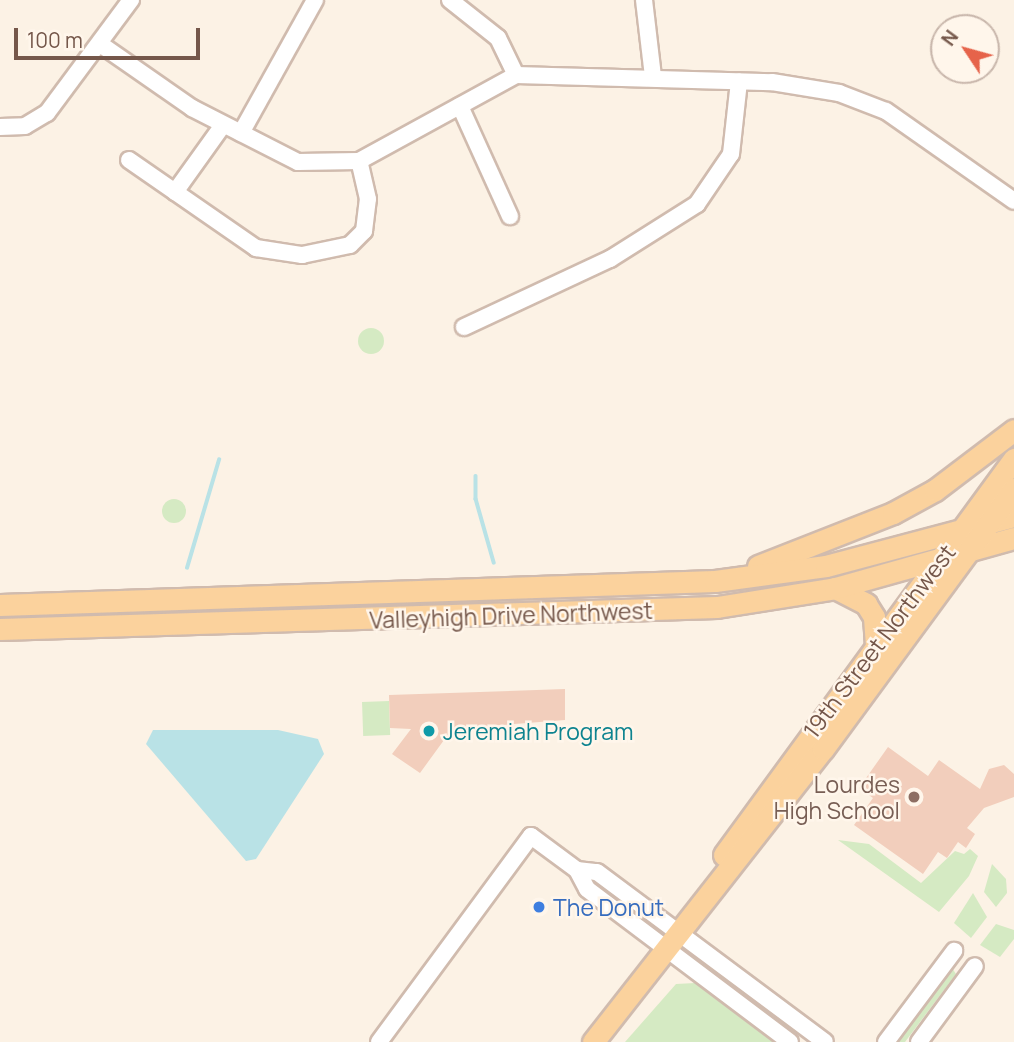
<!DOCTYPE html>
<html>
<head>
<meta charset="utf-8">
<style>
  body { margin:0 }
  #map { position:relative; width:1014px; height:1042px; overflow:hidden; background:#fcf2e5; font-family:Manrope,sans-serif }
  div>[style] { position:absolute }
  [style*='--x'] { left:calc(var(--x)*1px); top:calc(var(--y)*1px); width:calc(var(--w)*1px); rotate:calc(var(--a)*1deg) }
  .green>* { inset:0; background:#d5eac3; transform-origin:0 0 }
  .round { border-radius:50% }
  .water>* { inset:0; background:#b9e2e6 }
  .stream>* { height:3.5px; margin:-1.75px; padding:0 1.75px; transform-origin:1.75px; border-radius:1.75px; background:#b9e2e6 }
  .building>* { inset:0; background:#f2cebc }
  .roads { filter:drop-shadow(2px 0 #d0bbae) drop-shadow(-2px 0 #d0bbae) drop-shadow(0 2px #d0bbae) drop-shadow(0 -2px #d0bbae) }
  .minor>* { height:16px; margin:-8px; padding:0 8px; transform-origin:8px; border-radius:8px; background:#fff }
  .major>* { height:21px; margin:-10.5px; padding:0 10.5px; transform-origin:10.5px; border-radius:10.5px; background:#fbd29d }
  .dots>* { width:19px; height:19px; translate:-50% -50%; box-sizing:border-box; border:4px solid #fff6eb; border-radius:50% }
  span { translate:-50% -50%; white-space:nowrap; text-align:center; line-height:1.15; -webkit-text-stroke:5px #fff6eb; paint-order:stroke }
  .street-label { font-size:23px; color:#75574a }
  .culture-label { font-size:23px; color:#0d838f }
  .left { translate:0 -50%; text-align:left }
  .education-label { font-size:23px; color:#785e54 }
  .right { translate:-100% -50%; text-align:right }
  .shop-label { font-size:23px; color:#366cbe }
  .north { position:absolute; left:930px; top:14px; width:70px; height:70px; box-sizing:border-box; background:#fff6eb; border:2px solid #c8b6ab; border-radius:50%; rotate:306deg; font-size:19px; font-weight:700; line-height:28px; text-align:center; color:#75574a }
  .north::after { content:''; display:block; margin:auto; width:24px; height:32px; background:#e6634a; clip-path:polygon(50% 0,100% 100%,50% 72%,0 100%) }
  .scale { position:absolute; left:14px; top:28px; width:186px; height:32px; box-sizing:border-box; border:4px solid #75574a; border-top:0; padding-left:9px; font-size:21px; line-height:24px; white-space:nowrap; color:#75574a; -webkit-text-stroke:5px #fff6eb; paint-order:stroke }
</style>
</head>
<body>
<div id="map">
  <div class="green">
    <i class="round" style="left:358px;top:328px;width:26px;height:26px"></i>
    <i class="round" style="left:162px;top:499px;width:24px;height:24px"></i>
    <i style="left:389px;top:701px;width:34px;height:27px;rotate:88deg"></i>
    <i style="clip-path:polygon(838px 840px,869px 844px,921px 883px,955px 851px,964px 854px,970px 849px,978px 856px,969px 876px,939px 912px)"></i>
    <i style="clip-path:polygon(992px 864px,1006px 879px,1007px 893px,996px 907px,984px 892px)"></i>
    <i style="clip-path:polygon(973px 893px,987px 917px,971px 938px,954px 923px)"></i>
    <i style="clip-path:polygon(996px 924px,1014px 930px,1014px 939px,1000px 957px,980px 945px)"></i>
    <i style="clip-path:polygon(952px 968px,956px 974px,905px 1042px,898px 1042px)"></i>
    <i style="clip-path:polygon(695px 983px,781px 1042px,625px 1042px,676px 984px)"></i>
  </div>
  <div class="water">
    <i style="clip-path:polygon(153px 730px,278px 730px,318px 739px,324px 754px,256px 859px,246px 861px,146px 744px)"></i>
  </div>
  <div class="stream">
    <i style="--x:476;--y:476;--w:23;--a:90"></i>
    <i style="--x:476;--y:499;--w:66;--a:74.1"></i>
    <i style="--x:187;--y:568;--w:113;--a:-73.5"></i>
  </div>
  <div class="building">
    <i style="clip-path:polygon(565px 689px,565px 720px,452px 729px,420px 773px,392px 754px,411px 729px,390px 728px,389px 695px)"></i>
    <i style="clip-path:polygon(888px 747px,928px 776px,939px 760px,980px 789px,989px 769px,1004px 765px,1014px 774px,1014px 797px,984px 808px,967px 828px,975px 834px,966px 848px,958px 842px,947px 858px,938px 852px,923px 874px,854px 825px,873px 798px,859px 788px)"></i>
  </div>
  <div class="roads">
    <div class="minor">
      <i style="--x:450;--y:0;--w:61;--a:38.4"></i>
      <i style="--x:498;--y:38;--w:41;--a:64.1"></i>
      <i style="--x:644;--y:0;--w:78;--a:83.3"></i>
      <i style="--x:100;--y:44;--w:112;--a:34.8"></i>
      <i style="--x:192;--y:108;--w:119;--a:27"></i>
      <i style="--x:298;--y:162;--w:61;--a:-0.9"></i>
      <i style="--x:359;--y:161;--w:179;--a:-28.7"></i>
      <i style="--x:516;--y:75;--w:256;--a:1.6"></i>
      <i style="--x:772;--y:82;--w:68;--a:9.3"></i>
      <i style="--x:839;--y:93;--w:50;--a:21"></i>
      <i style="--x:886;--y:111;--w:156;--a:35.1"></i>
      <i style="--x:460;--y:106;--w:121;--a:65.6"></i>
      <i style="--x:0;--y:127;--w:25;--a:-2"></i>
      <i style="--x:25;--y:126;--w:26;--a:-31"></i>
      <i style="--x:47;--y:113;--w:141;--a:-53.4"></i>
      <i style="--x:241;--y:133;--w:152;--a:-60.9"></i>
      <i style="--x:129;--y:160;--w:155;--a:34.7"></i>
      <i style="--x:256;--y:248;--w:47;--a:8.7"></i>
      <i style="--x:302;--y:255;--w:49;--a:-11.8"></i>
      <i style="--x:350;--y:245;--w:20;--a:-45"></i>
      <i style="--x:364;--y:231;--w:32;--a:-83"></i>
      <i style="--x:368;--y:199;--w:39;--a:-103"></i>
      <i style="--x:175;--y:192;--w:82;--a:-54.4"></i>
      <i style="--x:464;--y:327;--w:161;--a:-25"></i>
      <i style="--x:610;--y:259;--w:103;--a:-32.3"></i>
      <i style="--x:697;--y:204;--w:60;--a:-55.8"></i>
      <i style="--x:731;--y:154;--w:73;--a:-83.7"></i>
      <i style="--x:577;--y:870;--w:20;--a:6"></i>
      <i style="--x:597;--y:872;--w:284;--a:36.7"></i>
      <i style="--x:379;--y:1042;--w:256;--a:-53.6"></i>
      <i style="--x:531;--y:836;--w:57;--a:36.5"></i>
      <i style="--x:577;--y:870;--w:21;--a:62"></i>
      <i style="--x:587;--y:889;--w:254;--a:37"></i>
      <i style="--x:886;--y:1042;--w:114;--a:-53.2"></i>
      <i style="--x:919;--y:1042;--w:94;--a:-53.6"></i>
    </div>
    <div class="major">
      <i style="--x:758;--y:566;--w:145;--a:-21.4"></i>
      <i style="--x:893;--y:513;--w:48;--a:-28.7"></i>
      <i style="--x:935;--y:490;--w:99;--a:-37.2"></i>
      <i style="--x:835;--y:588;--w:35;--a:27"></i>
      <i style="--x:866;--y:604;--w:15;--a:58"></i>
      <i style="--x:874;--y:617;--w:26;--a:86"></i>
      <i style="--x:0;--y:605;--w:715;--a:-1.92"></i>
      <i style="--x:715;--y:581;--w:112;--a:-7.7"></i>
      <i style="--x:826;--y:566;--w:195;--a:-14.9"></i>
      <i style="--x:0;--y:629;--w:717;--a:-1.76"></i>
      <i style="--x:717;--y:607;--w:120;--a:-9.1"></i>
      <i style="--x:835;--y:588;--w:186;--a:-15.6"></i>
      <i style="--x:724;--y:855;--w:491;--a:-53.8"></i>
      <i style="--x:593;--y:1042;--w:372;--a:-51.9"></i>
      <i style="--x:823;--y:749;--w:323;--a:-53.7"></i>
    </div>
  </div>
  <div class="dots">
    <i style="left:429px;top:731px;background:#0f9aa8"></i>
    <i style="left:914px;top:797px;background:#8d6e63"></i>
    <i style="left:539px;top:907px;background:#3f7fe0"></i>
  </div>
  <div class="street-label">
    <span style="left:511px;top:615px;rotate:-2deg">Valleyhigh Drive Northwest</span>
    <span style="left:879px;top:641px;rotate:-53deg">19th Street Northwest</span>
  </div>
  <div class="culture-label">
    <span class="left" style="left:443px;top:731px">Jeremiah Program</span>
  </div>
  <div class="education-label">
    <span class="right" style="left:900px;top:797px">Lourdes<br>High School</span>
  </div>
  <div class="shop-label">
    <span class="left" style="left:553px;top:907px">The Donut</span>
  </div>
  <div class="north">N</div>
  <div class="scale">100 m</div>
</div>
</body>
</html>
